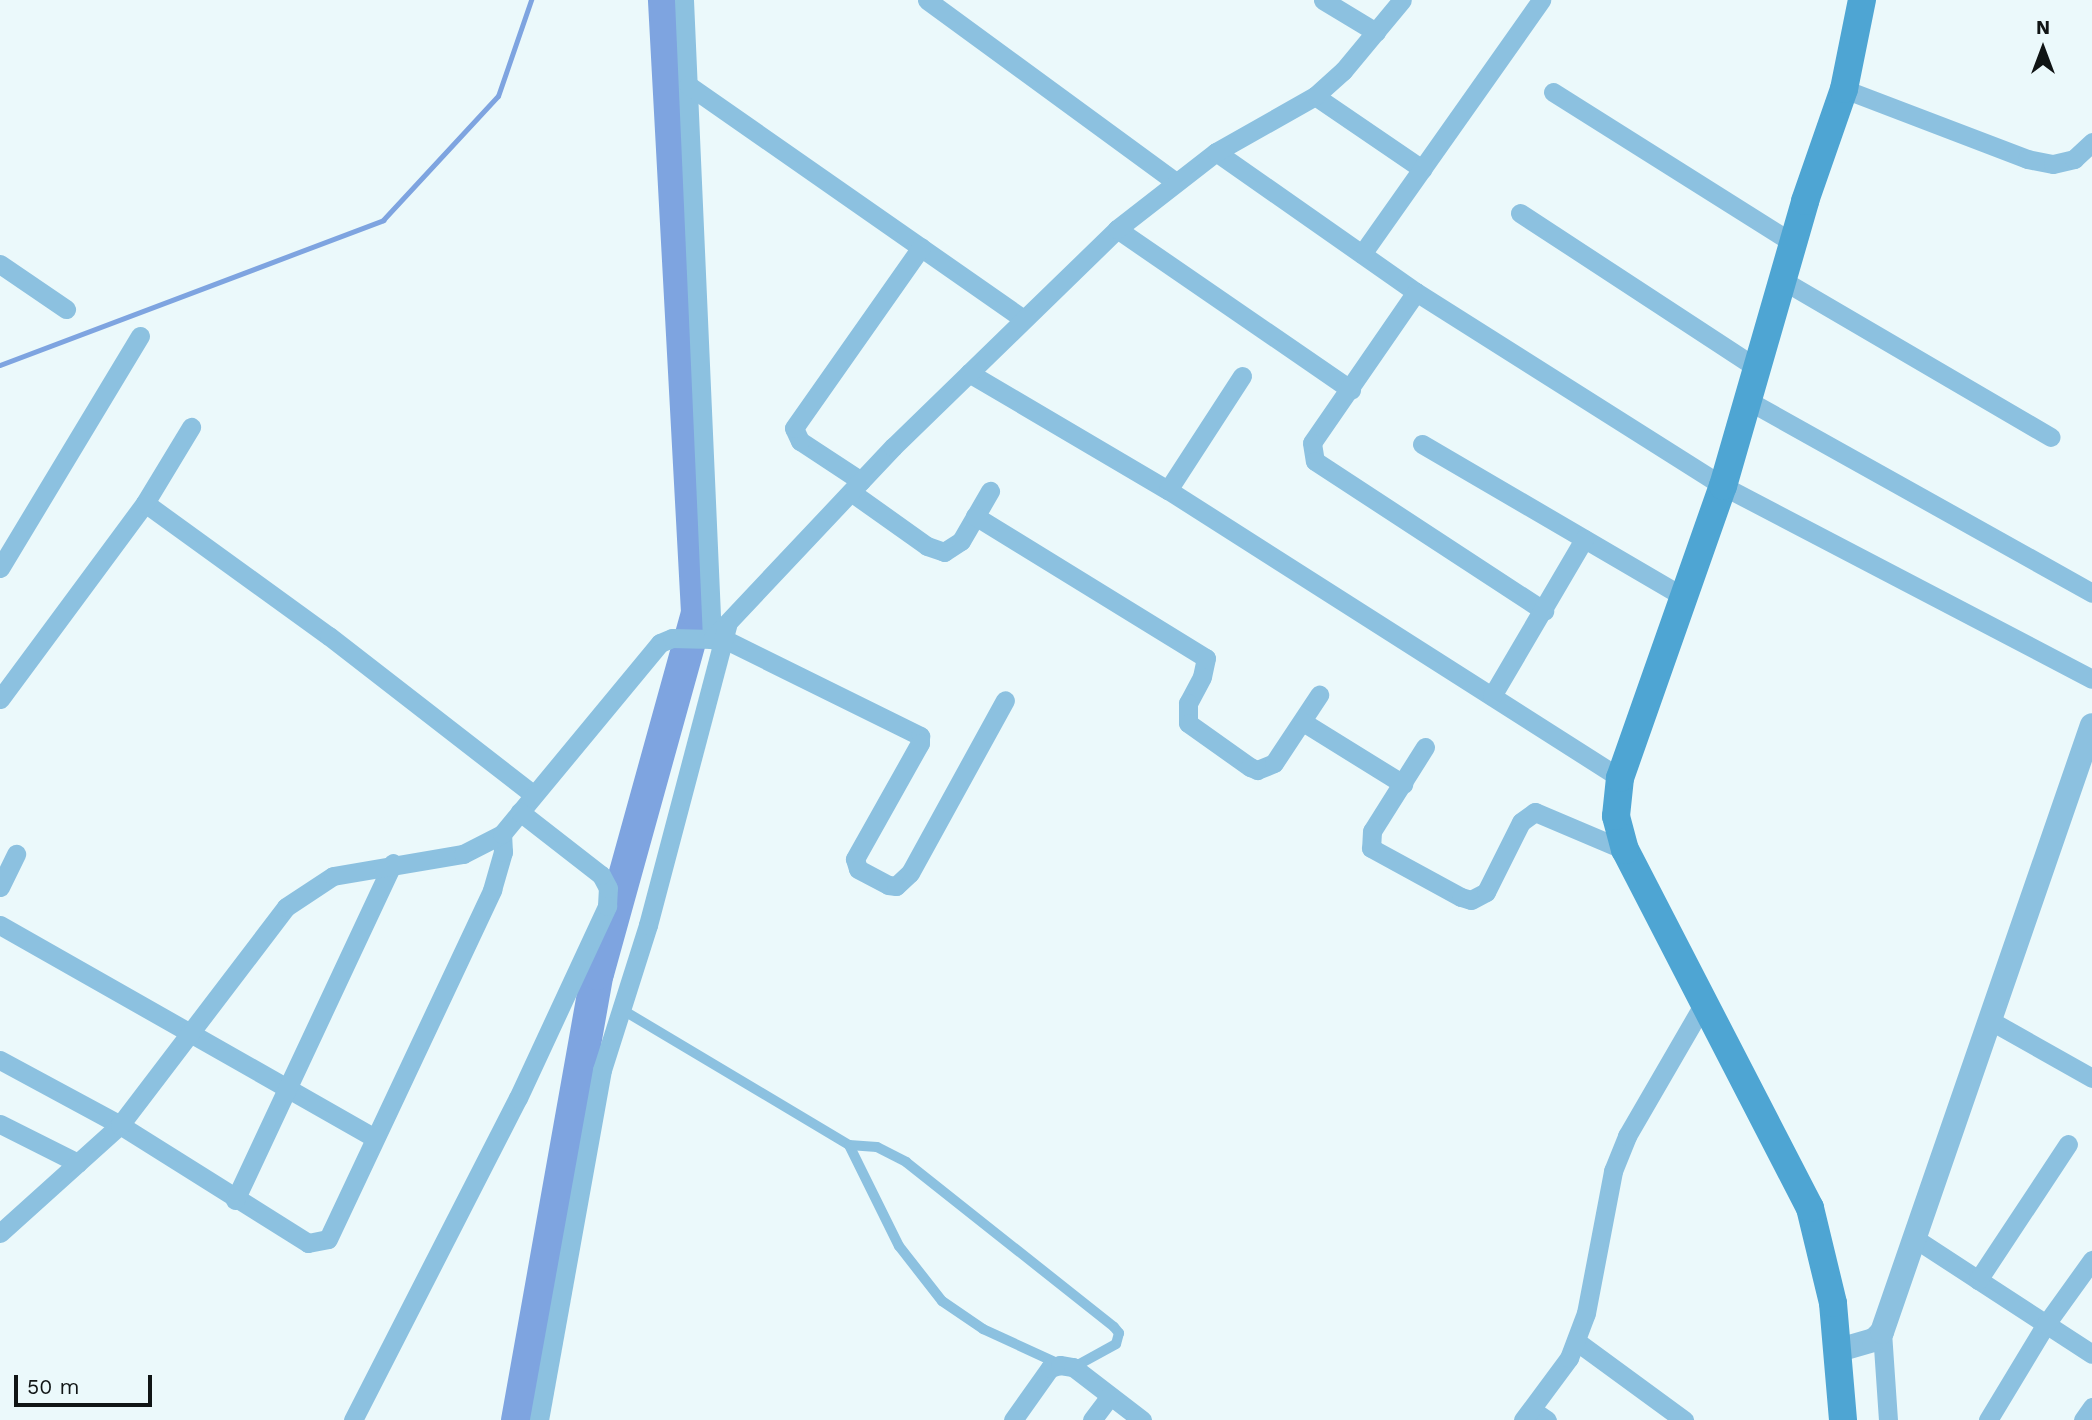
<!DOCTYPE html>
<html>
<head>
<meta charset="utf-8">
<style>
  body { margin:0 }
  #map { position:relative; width:2092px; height:1420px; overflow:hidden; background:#ebf9fb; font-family:"Work Sans",sans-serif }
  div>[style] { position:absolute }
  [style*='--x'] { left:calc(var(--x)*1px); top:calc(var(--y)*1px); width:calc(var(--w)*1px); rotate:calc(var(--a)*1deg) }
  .stream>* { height:5px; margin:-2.5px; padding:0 2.5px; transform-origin:2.5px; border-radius:2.5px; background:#7ea4e0 }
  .river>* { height:33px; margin:-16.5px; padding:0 16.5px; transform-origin:16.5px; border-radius:16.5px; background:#7ea4e0 }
  .service>* { height:10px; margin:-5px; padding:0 5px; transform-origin:5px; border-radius:5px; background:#8cc1e0 }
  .minor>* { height:19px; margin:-9.5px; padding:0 9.5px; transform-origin:9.5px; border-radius:9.5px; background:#8cc1e0 }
  .tertiary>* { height:24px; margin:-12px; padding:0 12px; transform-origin:12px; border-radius:12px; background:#8cc1e0 }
  .secondary>* { height:28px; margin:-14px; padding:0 14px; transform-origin:14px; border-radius:14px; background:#4ea5d3 }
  span { translate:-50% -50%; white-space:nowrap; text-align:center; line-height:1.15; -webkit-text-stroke:5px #ebf9fb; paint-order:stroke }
  .north { position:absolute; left:2008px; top:14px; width:70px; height:70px; -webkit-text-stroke:5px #ebf9fb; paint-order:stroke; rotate:0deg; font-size:19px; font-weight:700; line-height:28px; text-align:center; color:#101515 }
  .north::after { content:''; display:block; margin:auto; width:24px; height:32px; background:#101515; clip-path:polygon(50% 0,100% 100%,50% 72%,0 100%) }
  .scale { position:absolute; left:14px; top:1375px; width:138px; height:32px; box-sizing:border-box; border:4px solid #101515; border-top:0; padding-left:9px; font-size:21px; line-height:24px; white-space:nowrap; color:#101515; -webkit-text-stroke:5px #ebf9fb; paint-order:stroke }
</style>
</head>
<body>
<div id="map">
  <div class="stream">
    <i style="--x:0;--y:365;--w:410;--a:-20.7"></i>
    <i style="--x:383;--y:220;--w:169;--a:-47.2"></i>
    <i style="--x:498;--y:96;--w:102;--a:-71"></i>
  </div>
  <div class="river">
    <i style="--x:517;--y:1420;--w:454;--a:-79.9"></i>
    <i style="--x:597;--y:973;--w:375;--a:-74.5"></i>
    <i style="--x:697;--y:612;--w:613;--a:-93.09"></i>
  </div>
  <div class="service">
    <i style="--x:621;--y:1009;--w:265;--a:30.8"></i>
    <i style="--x:849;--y:1145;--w:113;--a:63.7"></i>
    <i style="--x:899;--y:1246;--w:70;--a:52"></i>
    <i style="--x:942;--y:1301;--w:50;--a:34.3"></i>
    <i style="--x:983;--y:1329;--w:81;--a:24.7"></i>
    <i style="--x:849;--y:1145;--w:28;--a:4"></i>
    <i style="--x:877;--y:1147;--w:33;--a:27"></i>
    <i style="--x:906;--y:1162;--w:265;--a:38.4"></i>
    <i style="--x:1114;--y:1327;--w:8;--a:50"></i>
    <i style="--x:1119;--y:1333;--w:11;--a:105"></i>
    <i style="--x:1116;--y:1344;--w:48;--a:151.3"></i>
  </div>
  <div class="minor">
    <i style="--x:684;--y:0;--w:640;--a:87.49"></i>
    <i style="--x:927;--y:0;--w:308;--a:36.2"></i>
    <i style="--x:1323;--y:0;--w:62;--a:31.1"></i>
    <i style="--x:688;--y:85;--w:409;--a:34.9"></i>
    <i style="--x:1844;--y:89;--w:196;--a:20.9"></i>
    <i style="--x:2027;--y:159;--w:26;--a:11"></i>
    <i style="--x:2053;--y:164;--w:22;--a:-13"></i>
    <i style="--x:2074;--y:159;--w:25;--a:-43"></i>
    <i style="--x:1553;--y:92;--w:284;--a:32.2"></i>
    <i style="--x:1315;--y:96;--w:130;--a:34.3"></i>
    <i style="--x:1216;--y:152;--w:244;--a:35"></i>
    <i style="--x:1416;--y:292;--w:363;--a:32.3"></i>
    <i style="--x:1723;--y:486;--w:416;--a:27.6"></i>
    <i style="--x:1520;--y:213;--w:283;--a:33.2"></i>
    <i style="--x:1117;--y:229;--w:284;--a:34.5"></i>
    <i style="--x:1362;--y:254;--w:311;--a:-54.8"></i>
    <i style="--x:0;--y:264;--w:80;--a:34.3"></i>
    <i style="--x:1782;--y:280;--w:311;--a:30.3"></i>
    <i style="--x:1416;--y:292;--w:183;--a:124.6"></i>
    <i style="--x:1312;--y:443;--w:18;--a:81"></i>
    <i style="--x:1315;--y:461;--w:274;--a:33.2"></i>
    <i style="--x:969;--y:373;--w:231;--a:30.5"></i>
    <i style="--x:1168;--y:490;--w:536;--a:32.5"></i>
    <i style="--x:1747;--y:400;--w:395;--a:29.2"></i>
    <i style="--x:1422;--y:444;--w:303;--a:30.3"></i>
    <i style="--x:861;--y:481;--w:73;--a:-146.7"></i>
    <i style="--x:800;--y:441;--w:14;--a:-115"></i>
    <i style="--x:794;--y:428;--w:221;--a:-54.9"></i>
    <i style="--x:1168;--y:490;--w:136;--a:-57"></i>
    <i style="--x:851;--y:492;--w:93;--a:35.4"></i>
    <i style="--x:927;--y:546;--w:18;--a:19"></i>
    <i style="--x:944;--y:552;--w:20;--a:-33"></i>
    <i style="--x:961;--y:541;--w:58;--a:-59.9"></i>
    <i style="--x:145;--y:503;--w:227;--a:35.9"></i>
    <i style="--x:329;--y:636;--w:259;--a:37.8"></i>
    <i style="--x:975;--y:516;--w:271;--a:31.6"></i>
    <i style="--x:1206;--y:658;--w:19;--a:102"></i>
    <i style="--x:1202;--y:677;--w:30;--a:118"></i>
    <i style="--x:1188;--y:703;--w:20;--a:90"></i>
    <i style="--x:1188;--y:723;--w:76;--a:35.4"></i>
    <i style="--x:1250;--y:767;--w:8;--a:23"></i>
    <i style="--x:1257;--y:770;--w:18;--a:-22"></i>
    <i style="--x:1274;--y:763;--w:82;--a:-56.5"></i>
    <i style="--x:0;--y:568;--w:271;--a:-58.9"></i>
    <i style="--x:724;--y:639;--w:219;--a:26.3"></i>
    <i style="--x:920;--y:736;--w:7;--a:90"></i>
    <i style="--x:920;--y:743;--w:133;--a:119.3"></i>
    <i style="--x:855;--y:859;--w:10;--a:73"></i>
    <i style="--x:858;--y:869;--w:34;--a:28"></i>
    <i style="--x:888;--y:885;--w:8;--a:7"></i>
    <i style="--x:896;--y:886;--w:19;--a:-43"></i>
    <i style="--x:910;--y:873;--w:197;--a:-61.2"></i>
    <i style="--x:1492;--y:696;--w:182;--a:-59.6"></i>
    <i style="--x:0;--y:699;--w:244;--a:-53.5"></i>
    <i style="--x:145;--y:503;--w:89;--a:-58.8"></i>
    <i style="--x:1303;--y:722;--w:118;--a:31.8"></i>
    <i style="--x:1425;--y:747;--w:99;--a:122.2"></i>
    <i style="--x:1372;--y:831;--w:17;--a:93"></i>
    <i style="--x:1371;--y:848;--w:102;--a:28.6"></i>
    <i style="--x:1461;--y:897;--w:10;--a:17"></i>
    <i style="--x:1471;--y:900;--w:17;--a:-28"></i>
    <i style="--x:1486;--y:892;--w:78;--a:-63.4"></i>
    <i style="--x:1521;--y:822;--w:17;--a:-36"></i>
    <i style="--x:1535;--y:812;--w:98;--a:22.9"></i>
    <i style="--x:0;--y:887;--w:37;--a:-64"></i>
    <i style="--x:0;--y:925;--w:431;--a:29.6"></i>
    <i style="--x:1991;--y:1021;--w:116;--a:29.4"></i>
    <i style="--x:0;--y:1060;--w:136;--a:28.4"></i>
    <i style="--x:120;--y:1125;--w:222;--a:32.1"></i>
    <i style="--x:308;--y:1243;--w:20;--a:-11"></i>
    <i style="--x:328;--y:1239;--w:386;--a:-64.8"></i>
    <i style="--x:492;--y:890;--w:40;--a:-74"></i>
    <i style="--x:503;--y:852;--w:18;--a:-93"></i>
    <i style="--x:0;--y:1124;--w:87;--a:26.6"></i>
    <i style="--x:235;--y:1200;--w:372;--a:-64.9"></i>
    <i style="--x:0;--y:1233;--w:161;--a:-42"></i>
    <i style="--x:120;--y:1125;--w:274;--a:-52.7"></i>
    <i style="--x:286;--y:907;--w:56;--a:-33.4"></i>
    <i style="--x:333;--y:876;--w:132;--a:-9.6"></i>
    <i style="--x:463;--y:854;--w:44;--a:-27.1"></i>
    <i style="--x:502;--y:834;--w:248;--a:-50.4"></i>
    <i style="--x:660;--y:643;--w:13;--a:-23"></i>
    <i style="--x:672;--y:638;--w:40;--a:1.4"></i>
    <i style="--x:712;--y:639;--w:264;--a:-46.7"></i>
    <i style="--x:893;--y:447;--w:313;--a:-44.2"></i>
    <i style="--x:1117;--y:229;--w:125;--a:-37.9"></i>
    <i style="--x:1216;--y:152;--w:114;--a:-29.5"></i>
    <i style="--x:1315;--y:96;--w:38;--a:-42"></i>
    <i style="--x:1343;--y:71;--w:92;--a:-50.3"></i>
    <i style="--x:1914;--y:1238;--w:212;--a:33.1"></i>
    <i style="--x:1978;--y:1280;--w:163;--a:-56.5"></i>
    <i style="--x:1882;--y:1332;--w:88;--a:86.1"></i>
    <i style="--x:1576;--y:1341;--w:134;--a:36.2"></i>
    <i style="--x:1532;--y:1410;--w:18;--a:34"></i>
    <i style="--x:353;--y:1420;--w:362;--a:-62.9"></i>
    <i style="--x:518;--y:1098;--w:212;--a:-65.1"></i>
    <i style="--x:607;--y:906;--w:18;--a:-87"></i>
    <i style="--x:608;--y:888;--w:15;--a:-118"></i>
    <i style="--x:601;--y:875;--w:103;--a:-142.1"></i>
    <i style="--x:539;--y:1420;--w:356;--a:-79.8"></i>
    <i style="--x:602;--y:1070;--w:152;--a:-72.4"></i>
    <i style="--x:648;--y:925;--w:310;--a:-75.2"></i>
    <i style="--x:1013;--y:1420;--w:64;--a:-54.6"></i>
    <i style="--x:1050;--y:1368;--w:10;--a:-17"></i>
    <i style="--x:1060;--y:1365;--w:13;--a:9"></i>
    <i style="--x:1073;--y:1367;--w:87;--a:37.5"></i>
    <i style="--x:1092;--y:1420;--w:30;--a:-53"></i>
    <i style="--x:1523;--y:1420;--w:77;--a:-53.4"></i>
    <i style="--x:1569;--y:1358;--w:48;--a:-69.3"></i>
    <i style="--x:1586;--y:1313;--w:145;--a:-79.2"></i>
    <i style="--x:1613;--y:1171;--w:38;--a:-68"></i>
    <i style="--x:1627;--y:1136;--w:154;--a:-59.9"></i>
    <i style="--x:1988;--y:1420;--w:112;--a:-58.9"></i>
    <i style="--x:2046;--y:1324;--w:79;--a:-54.3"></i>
    <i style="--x:2083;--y:1420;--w:16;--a:-55"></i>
  </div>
  <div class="tertiary">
    <i style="--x:1839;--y:1350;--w:36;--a:-16"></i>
    <i style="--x:1874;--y:1340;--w:11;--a:-45"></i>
    <i style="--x:1882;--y:1332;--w:642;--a:-70.92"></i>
  </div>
  <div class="secondary">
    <i style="--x:1843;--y:1420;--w:117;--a:-94.9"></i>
    <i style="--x:1833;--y:1303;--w:98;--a:-103.6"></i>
    <i style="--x:1810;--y:1208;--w:403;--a:-117.3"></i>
    <i style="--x:1625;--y:850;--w:35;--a:-105"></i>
    <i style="--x:1616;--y:816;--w:38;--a:-84"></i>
    <i style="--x:1620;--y:778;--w:310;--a:-70.6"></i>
    <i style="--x:1723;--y:486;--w:297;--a:-73.9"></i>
    <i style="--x:1805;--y:201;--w:119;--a:-70.8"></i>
    <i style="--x:1844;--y:89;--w:91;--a:-78.6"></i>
  </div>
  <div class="north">N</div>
  <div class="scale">50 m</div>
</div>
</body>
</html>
